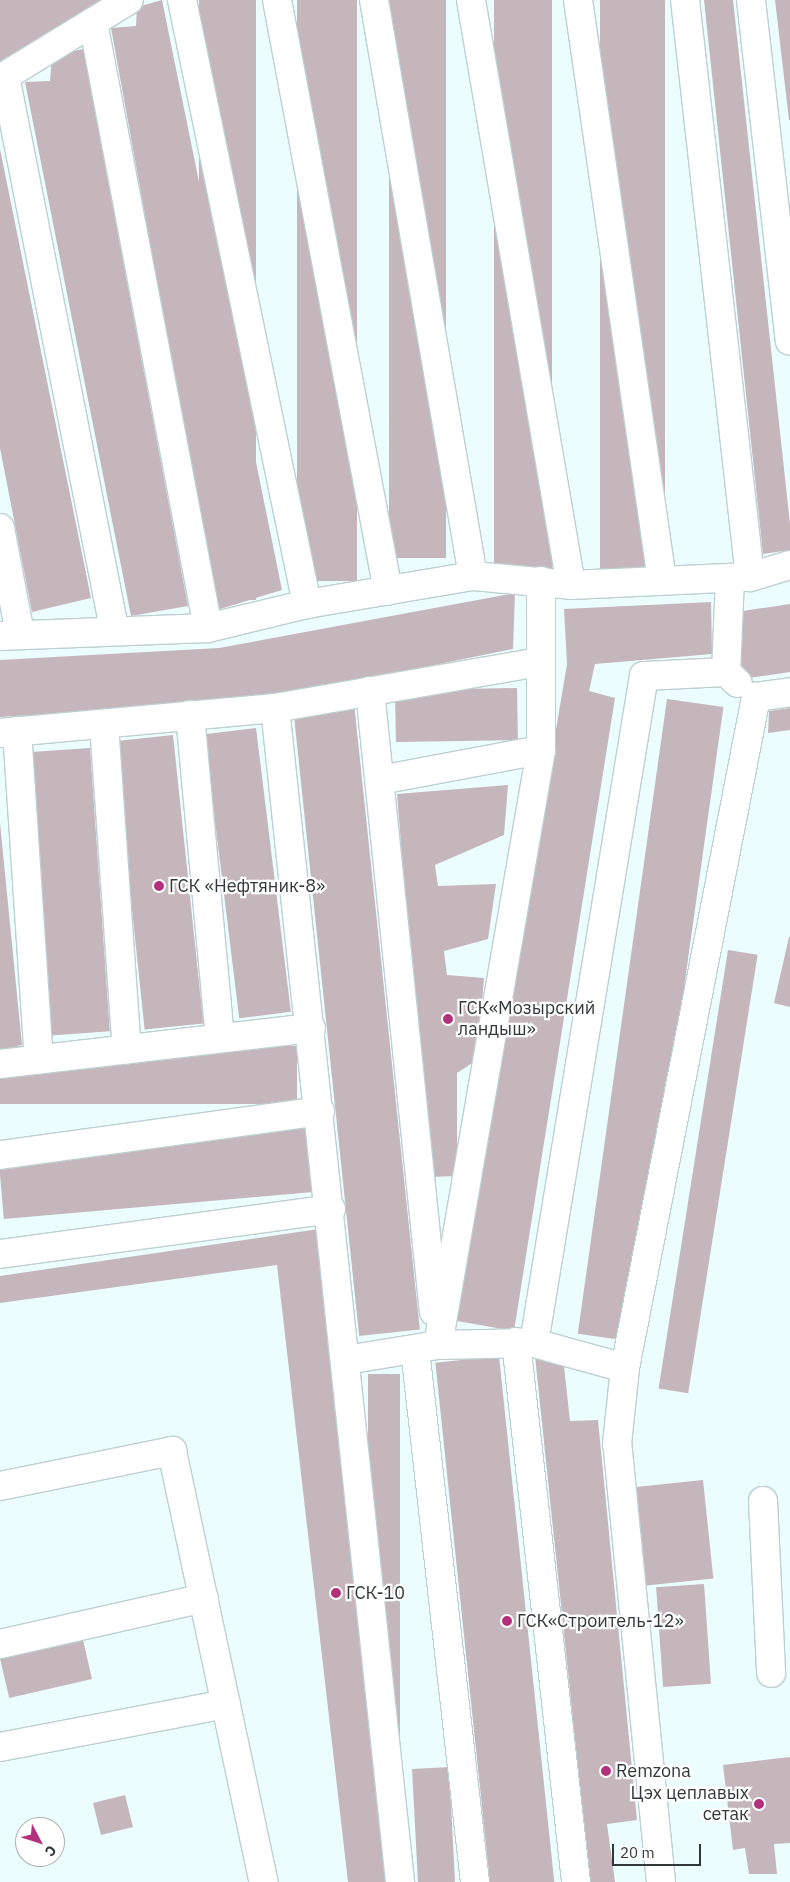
<!DOCTYPE html>
<html>
<head>
<meta charset="utf-8">
<style>
  body { margin:0 }
  #map { position:relative; width:790px; height:1882px; overflow:hidden; background:#ebfdff; font-family:"IBM Plex Sans",sans-serif }
  div>[style] { position:absolute }
  [style*='--x'] { left:calc(var(--x)*1px); top:calc(var(--y)*1px); width:calc(var(--w)*1px); rotate:calc(var(--a)*1deg) }
  .building>* { inset:0; background:#c5b6bc; transform-origin:0 0 }
  .roads { filter:drop-shadow(1px 0 #becfd1) drop-shadow(-1px 0 #becfd1) drop-shadow(0 1px #becfd1) drop-shadow(0 -1px #becfd1) }
  .minor>* { height:28px; margin:-14px; padding:0 14px; transform-origin:14px; border-radius:14px; background:#fff }
  .dots>* { width:14px; height:14px; translate:-50% -50%; box-sizing:border-box; border:2px solid #fff; border-radius:50% }
  span { translate:-50% -50%; white-space:nowrap; text-align:center; line-height:1.15; -webkit-text-stroke:4.5px #fff; paint-order:stroke }
  .poi-label { font-size:18px; color:#313838 }
  .left { translate:0 -50%; text-align:left }
  .right { translate:-100% -50%; text-align:right }
  .north { position:absolute; left:15px; top:1817px; width:50px; height:50px; box-sizing:border-box; background:#fff; border:1px solid #adafaf; border-radius:50%; rotate:130deg; font-size:14px; font-weight:700; line-height:20px; text-align:center; color:#313838 }
  .north::after { content:''; display:block; margin:auto; width:18px; height:22px; background:#b3317a; clip-path:polygon(50% 0,100% 100%,50% 72%,0 100%) }
  .scale { position:absolute; left:612px; top:1844px; width:89px; height:22px; box-sizing:border-box; border:2px solid #313838; border-top:0; padding-left:6px; font-size:15px; line-height:18px; white-space:nowrap; color:#313838; -webkit-text-stroke:4px #fff; paint-order:stroke }
</style>
</head>
<body>
<div id="map">
  <div class="building">
    <i style="clip-path:polygon(0 0,102px 0,0 63px)"></i>
    <i style="clip-path:polygon(162px 0,282px 590px,217px 610px,111px 28px,136px 26px,137px 7px)"></i>
    <i style="left:199px;top:0;width:57px;height:600px"></i>
    <i style="left:297px;top:0;width:60px;height:581px"></i>
    <i style="left:389px;top:0;width:57px;height:558px"></i>
    <i style="left:494px;top:0;width:58px;height:577px"></i>
    <i style="left:600px;top:0;width:65px;height:569px"></i>
    <i style="clip-path:polygon(704px 0,733px 0,790px 524px,790px 550px,763px 554px)"></i>
    <i style="clip-path:polygon(775px 0,790px 0,790px 120px,789px 120px)"></i>
    <i style="clip-path:polygon(83px 49px,188px 606px,131px 616px,25px 82px,50px 81px,52px 56px)"></i>
    <i style="clip-path:polygon(0 149px,91px 598px,32px 612px,0 448px)"></i>
    <i style="clip-path:polygon(515px 593px,513px 649px,259px 701px,0 717px,0 660px,219px 648px)"></i>
    <i style="clip-path:polygon(711px 602px,712px 654px,595px 664px,589px 691px,615px 698px,514px 1331px,457px 1321px,567px 664px,564px 609px)"></i>
    <i style="clip-path:polygon(790px 604px,790px 672px,743px 679px,736px 612px)"></i>
    <i style="left:517px;top:688px;width:52px;height:122px;rotate:89deg"></i>
    <i style="left:667px;top:699px;width:57px;height:641px;rotate:8deg"></i>
    <i style="left:354px;top:703px;width:630px;height:61px;rotate:84deg"></i>
    <i style="clip-path:polygon(790px 708px,790px 730px,768px 733px,769px 711px)"></i>
    <i style="left:256px;top:728px;width:286px;height:52px;rotate:83deg"></i>
    <i style="left:173px;top:735px;width:290px;height:59px;rotate:84deg"></i>
    <i style="left:90px;top:748px;width:284px;height:59px;rotate:86deg"></i>
    <i style="clip-path:polygon(508px 785px,504px 835px,435px 865px,438px 886px,496px 884px,488px 939px,444px 951px,447px 975px,484px 978px,477px 1060px,457px 1073px,457px 1176px,428px 1177px,397px 794px)"></i>
    <i style="clip-path:polygon(0 823px,22px 1045px,0 1049px)"></i>
    <i style="clip-path:polygon(789px 937px,790px 937px,790px 1007px,774px 1003px)"></i>
    <i style="left:728px;top:950px;width:30px;height:444px;rotate:9deg"></i>
    <i style="left:297px;top:1046px;width:58px;height:299px;rotate:90deg"></i>
    <i style="left:310px;top:1127px;width:65px;height:313px;rotate:85deg"></i>
    <i style="clip-path:polygon(319px 1229px,387px 1882px,348px 1882px,277px 1265px,0 1303px,0 1276px)"></i>
    <i style="left:499px;top:1356px;width:529px;height:64px;rotate:84deg"></i>
    <i style="clip-path:polygon(535px 1356px,563px 1357px,570px 1421px,598px 1420px,637px 1820px,607px 1824px,615px 1882px,590px 1882px)"></i>
    <i style="left:368px;top:1374px;width:32px;height:381px"></i>
    <i style="left:703px;top:1480px;width:99px;height:70px;rotate:84deg"></i>
    <i style="left:704px;top:1584px;width:100px;height:48px;rotate:86deg"></i>
    <i style="left:83px;top:1640px;width:40px;height:85px;rotate:77deg"></i>
    <i style="clip-path:polygon(790px 1757px,790px 1843px,774px 1844px,777px 1874px,749px 1874px,745px 1848px,733px 1850px,723px 1765px)"></i>
    <i style="left:449px;top:1767px;width:115px;height:37px;rotate:87deg"></i>
    <i style="left:125px;top:1795px;width:33px;height:33px;rotate:76deg"></i>
  </div>
  <div class="roads">
    <div class="minor">
      <i style="--x:182;--y:0;--w:617;--a:78.31"></i>
      <i style="--x:277;--y:0;--w:601;--a:79.36"></i>
      <i style="--x:374;--y:0;--w:584;--a:80.25"></i>
      <i style="--x:471;--y:0;--w:593;--a:80.3"></i>
      <i style="--x:578;--y:0;--w:586;--a:81.76"></i>
      <i style="--x:685;--y:0;--w:581;--a:83.57"></i>
      <i style="--x:751;--y:0;--w:343;--a:83.5"></i>
      <i style="--x:93;--y:22;--w:617;--a:79.25"></i>
      <i style="--x:5;--y:76;--w:563;--a:78.83"></i>
      <i style="--x:0;--y:79;--w:151;--a:-31.5"></i>
      <i style="--x:0;--y:528;--w:108;--a:79.3"></i>
      <i style="--x:730;--y:578;--w:94;--a:92.4"></i>
      <i style="--x:726;--y:672;--w:16;--a:43"></i>
      <i style="--x:0;--y:636;--w:208;--a:-2.2"></i>
      <i style="--x:208;--y:628;--w:102;--a:-13.6"></i>
      <i style="--x:307;--y:604;--w:168;--a:-9.6"></i>
      <i style="--x:473;--y:576;--w:98;--a:5.2"></i>
      <i style="--x:571;--y:585;--w:179;--a:-2.6"></i>
      <i style="--x:750;--y:577;--w:42;--a:-16.7"></i>
      <i style="--x:370;--y:691;--w:624;--a:84.12"></i>
      <i style="--x:275;--y:708;--w:1181;--a:83.92"></i>
      <i style="--x:190;--y:715;--w:324;--a:84.7"></i>
      <i style="--x:104;--y:724;--w:326;--a:86"></i>
      <i style="--x:17;--y:731;--w:329;--a:86.2"></i>
      <i style="--x:0;--y:733;--w:276;--a:-5.2"></i>
      <i style="--x:275;--y:708;--w:268;--a:-9.9"></i>
      <i style="--x:380;--y:780;--w:164;--a:-10.6"></i>
      <i style="--x:0;--y:1064;--w:313;--a:-6.6"></i>
      <i style="--x:0;--y:1155;--w:323;--a:-7.8"></i>
      <i style="--x:0;--y:1254;--w:334;--a:-7.7"></i>
      <i style="--x:516;--y:1342;--w:543;--a:83.66"></i>
      <i style="--x:534;--y:1343;--w:676;--a:-80.64"></i>
      <i style="--x:644;--y:676;--w:82;--a:-2.8"></i>
      <i style="--x:438;--y:1345;--w:604;--a:-80.18"></i>
      <i style="--x:541;--y:750;--w:169;--a:-90"></i>
      <i style="--x:415;--y:1350;--w:535;--a:83.57"></i>
      <i style="--x:346;--y:1360;--w:93;--a:-9.3"></i>
      <i style="--x:438;--y:1345;--w:96;--a:-1.2"></i>
      <i style="--x:534;--y:1343;--w:94;--a:15.4"></i>
      <i style="--x:0;--y:1486;--w:176;--a:-11.5"></i>
      <i style="--x:172;--y:1451;--w:441;--a:78"></i>
      <i style="--x:763;--y:1501;--w:172;--a:87.3"></i>
      <i style="--x:0;--y:1644;--w:209;--a:-12.7"></i>
      <i style="--x:0;--y:1747;--w:230;--a:-10.8"></i>
      <i style="--x:661;--y:1882;--w:440;--a:-95.7"></i>
      <i style="--x:617;--y:1444;--w:76;--a:-84"></i>
      <i style="--x:625;--y:1368;--w:684;--a:-78.95"></i>
      <i style="--x:756;--y:697;--w:34;--a:-8"></i>
    </div>
  </div>
  <div class="dots">
    <i style="left:159px;top:886px;background:#b3317a"></i>
    <i style="left:448px;top:1019px;background:#b3317a"></i>
    <i style="left:336px;top:1593px;background:#b3317a"></i>
    <i style="left:507px;top:1621px;background:#b3317a"></i>
    <i style="left:606px;top:1771px;background:#b3317a"></i>
    <i style="left:759px;top:1804px;background:#b3317a"></i>
  </div>
  <div class="poi-label">
    <span class="left" style="left:169px;top:886px">ГСК «Нефтяник-8»</span>
    <span class="left" style="left:458px;top:1019px">ГСК«Мозырский<br>ландыш»</span>
    <span class="left" style="left:346px;top:1593px">ГСК-10</span>
    <span class="left" style="left:517px;top:1621px">ГСК«Строитель-12»</span>
    <span class="left" style="left:616px;top:1771px">Remzona</span>
    <span class="right" style="left:749px;top:1804px">Цэх цеплавых<br>сетак</span>
  </div>
  <div class="north">С</div>
  <div class="scale">20 m</div>
</div>
</body>
</html>
